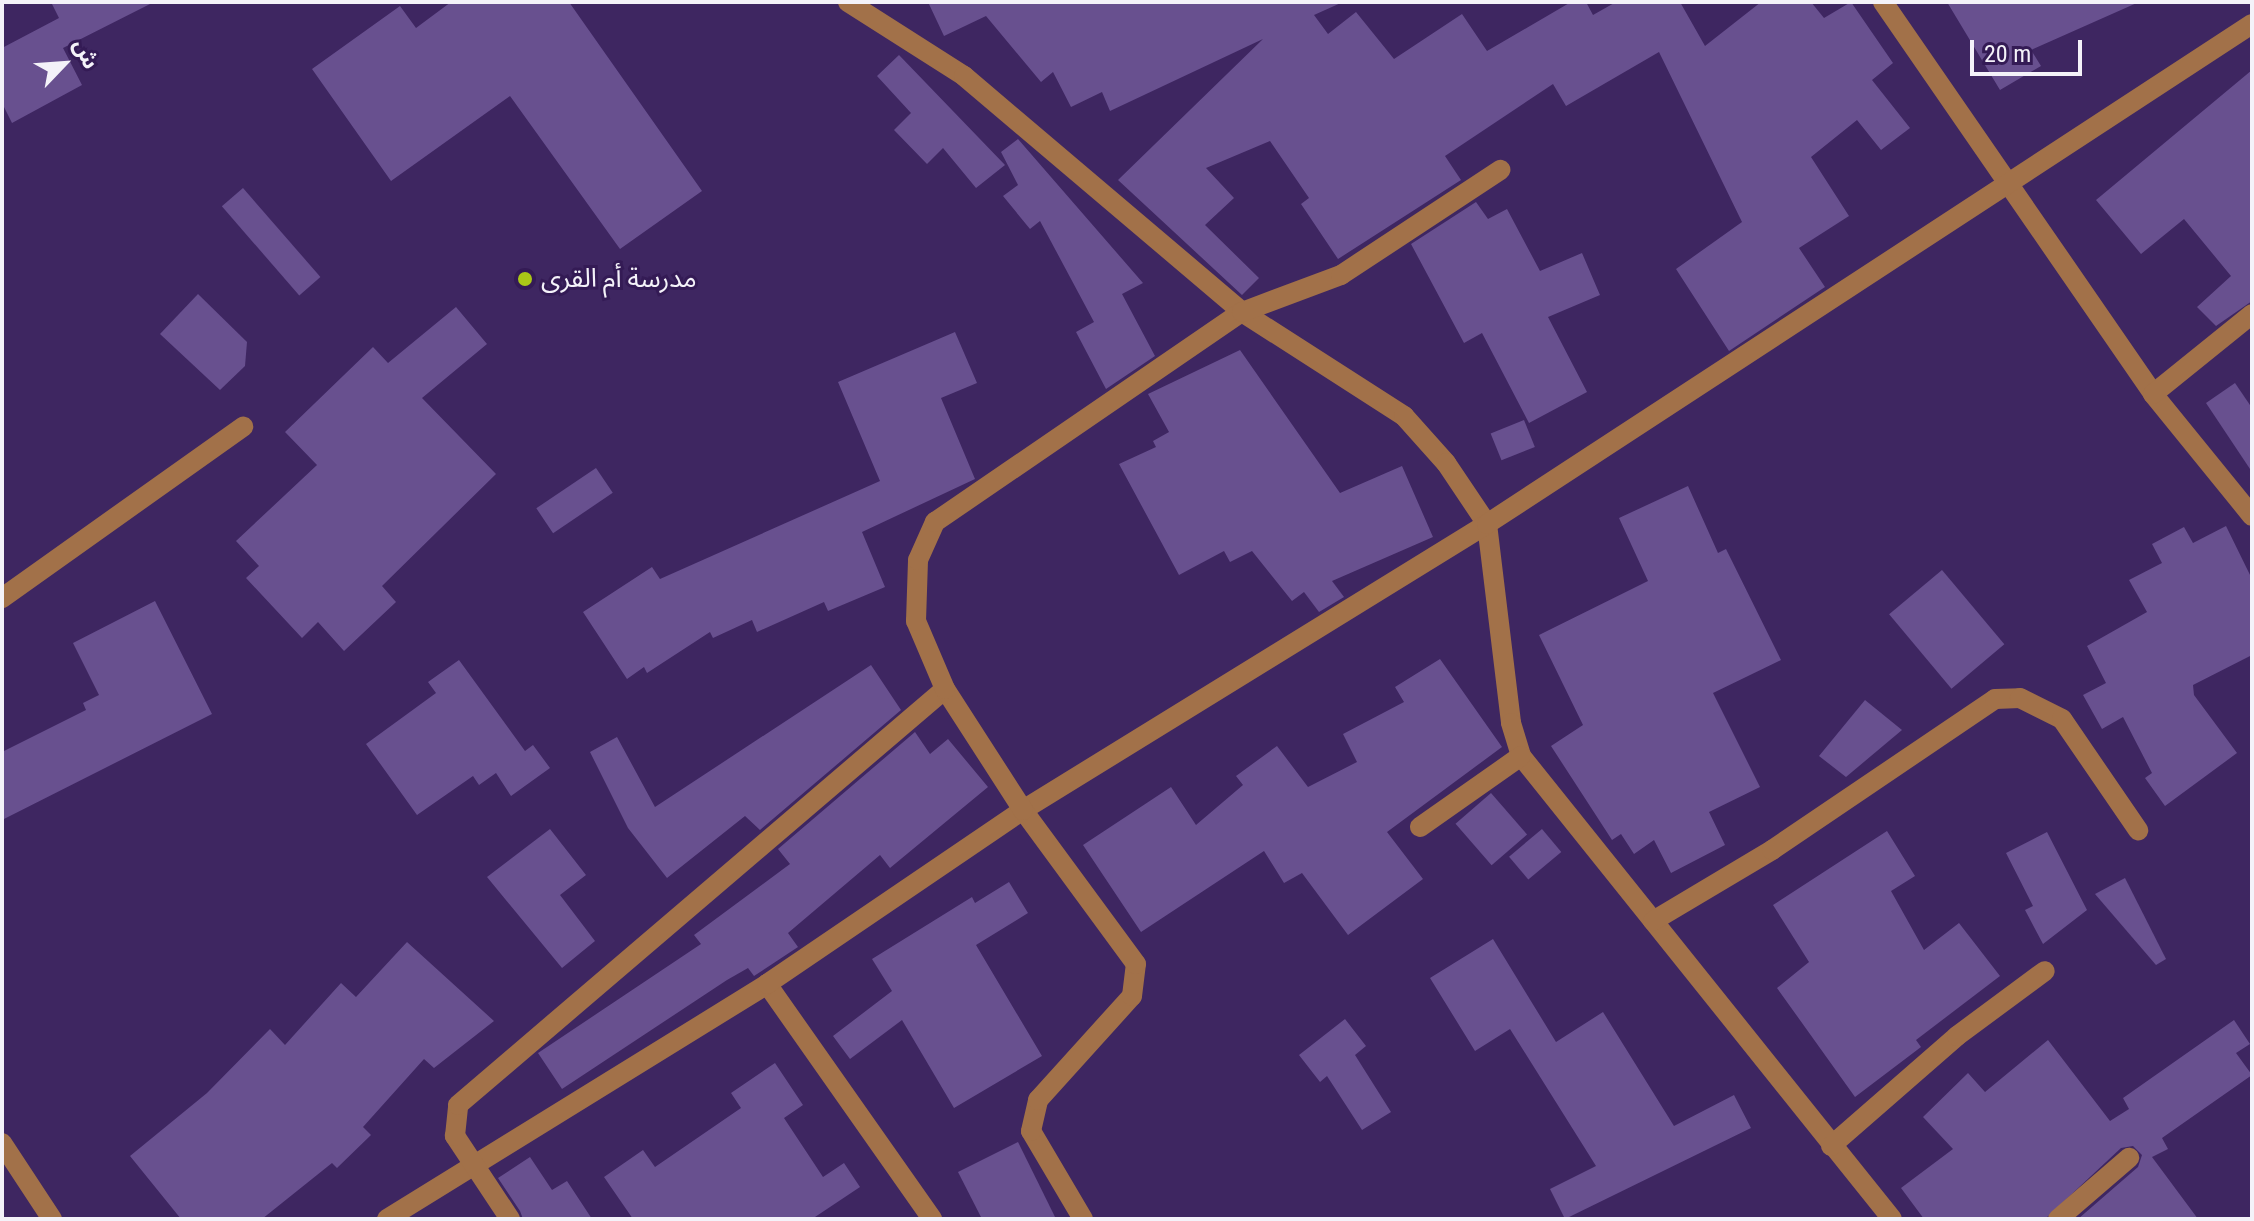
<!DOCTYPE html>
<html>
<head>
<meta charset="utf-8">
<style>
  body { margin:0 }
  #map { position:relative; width:2254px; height:1221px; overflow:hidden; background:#3e2661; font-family:"Roboto Condensed","Noto Sans Arabic",sans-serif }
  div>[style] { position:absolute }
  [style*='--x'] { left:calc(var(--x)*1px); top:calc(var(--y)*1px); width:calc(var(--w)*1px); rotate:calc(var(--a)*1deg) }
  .building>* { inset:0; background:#68508f; transform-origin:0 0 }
  .minor>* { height:20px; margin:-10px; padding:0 10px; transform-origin:10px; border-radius:10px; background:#a27149 }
  .dots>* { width:22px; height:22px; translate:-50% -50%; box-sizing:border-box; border:4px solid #341b55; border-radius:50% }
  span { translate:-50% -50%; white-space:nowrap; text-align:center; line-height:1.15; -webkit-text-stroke:6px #341b55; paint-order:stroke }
  .poi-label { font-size:26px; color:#f4f2f9 }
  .left { translate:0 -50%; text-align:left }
  .frame { position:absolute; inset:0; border:4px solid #f4f2f9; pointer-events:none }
  .north { position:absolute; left:24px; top:24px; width:80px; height:80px; -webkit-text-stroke:6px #341b55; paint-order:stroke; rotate:65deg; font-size:22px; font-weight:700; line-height:32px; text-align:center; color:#f4f2f9 }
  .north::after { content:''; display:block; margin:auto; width:28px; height:36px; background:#f4f2f9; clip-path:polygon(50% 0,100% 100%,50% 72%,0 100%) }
  .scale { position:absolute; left:1970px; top:40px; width:112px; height:36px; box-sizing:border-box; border:4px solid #f4f2f9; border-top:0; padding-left:10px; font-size:24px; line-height:28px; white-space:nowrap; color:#f4f2f9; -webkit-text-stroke:6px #341b55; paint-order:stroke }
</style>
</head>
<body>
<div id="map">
  <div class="building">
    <i style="clip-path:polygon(51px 2px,154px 2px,63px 48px,82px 85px,12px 123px,2px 103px,2px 48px,59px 18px)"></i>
    <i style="clip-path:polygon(451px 2px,569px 2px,702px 191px,620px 249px,510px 96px,391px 181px,312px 69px,400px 6px,416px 28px)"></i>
    <i style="clip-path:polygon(928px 2px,1343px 2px,1314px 15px,1328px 34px,1356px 12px,1394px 59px,1462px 14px,1487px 51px,1571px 2px,1586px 2px,1593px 15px,1616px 2px,1680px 2px,1705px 46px,1761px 2px,1811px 2px,1824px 18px,1851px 2px,1893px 63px,1872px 80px,1910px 128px,1881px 150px,1857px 120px,1811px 157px,1849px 216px,1799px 248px,1825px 287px,1729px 351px,1676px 269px,1742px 222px,1659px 52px,1566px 106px,1553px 84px,1445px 156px,1461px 180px,1338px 259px,1301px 204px,1309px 198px,1270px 141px,1206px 168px,1234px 198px,1205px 225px,1259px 278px,1242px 295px,1118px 180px,1263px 39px,1110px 111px,1102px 92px,1071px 107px,1053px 72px,1041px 82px,986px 16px,944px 36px)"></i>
    <i style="clip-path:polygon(1947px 2px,2139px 2px,2031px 50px,2041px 66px,2000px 90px)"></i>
    <i style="clip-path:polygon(899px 55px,1005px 165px,976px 188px,943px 148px,927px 164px,894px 130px,911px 113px,877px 76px)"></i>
    <i style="clip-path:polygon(2252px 70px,2252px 301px,2216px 326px,2197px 307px,2231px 276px,2184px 219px,2141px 254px,2096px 200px)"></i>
    <i style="clip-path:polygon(1018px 139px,1143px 283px,1122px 294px,1155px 356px,1106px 389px,1076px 332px,1094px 322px,1040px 221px,1030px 229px,1003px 196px,1018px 185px,1001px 152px)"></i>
    <i style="left:243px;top:188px;width:118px;height:28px;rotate:49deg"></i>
    <i style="clip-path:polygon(1476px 202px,1488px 219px,1507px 209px,1540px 271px,1582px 253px,1600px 295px,1548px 317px,1587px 392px,1529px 423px,1482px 333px,1464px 343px,1411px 244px)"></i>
    <i style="clip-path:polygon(198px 294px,247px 342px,245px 366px,220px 390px,160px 334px)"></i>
    <i style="clip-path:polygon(456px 307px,487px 344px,422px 398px,496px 474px,382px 586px,396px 602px,344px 651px,318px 622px,302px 638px,246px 578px,259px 566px,236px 541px,317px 465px,285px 432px,373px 347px,388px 363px)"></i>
    <i style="clip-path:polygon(955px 332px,977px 383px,941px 398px,975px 479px,862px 532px,885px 587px,828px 611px,824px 602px,757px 632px,752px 620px,713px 638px,710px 632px,647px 673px,644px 667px,627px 679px,583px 612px,652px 567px,660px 579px,880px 481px,838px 382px)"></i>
    <i style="clip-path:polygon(1240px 350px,1340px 493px,1402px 466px,1433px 537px,1332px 581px,1344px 597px,1319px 612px,1304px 592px,1292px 601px,1252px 551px,1230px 562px,1224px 551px,1179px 575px,1119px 464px,1156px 447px,1153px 441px,1169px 432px,1148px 394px)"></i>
    <i style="clip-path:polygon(2235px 383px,2252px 408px,2252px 472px,2206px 403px)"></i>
    <i style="left:1524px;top:420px;width:29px;height:36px;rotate:68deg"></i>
    <i style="left:596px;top:468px;width:30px;height:72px;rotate:56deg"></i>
    <i style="clip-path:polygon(1688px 486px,1718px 553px,1726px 549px,1781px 660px,1713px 693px,1760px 787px,1709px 812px,1725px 845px,1671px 873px,1654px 840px,1634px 854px,1621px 834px,1612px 840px,1551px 746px,1583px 725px,1539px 635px,1648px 581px,1619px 518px)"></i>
    <i style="clip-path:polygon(2226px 526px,2252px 579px,2252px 655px,2193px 685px,2194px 695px,2237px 753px,2165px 806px,2145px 778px,2152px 773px,2123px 717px,2102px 729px,2083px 695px,2106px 683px,2087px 646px,2147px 612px,2129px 580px,2162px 563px,2152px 544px,2184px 527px,2193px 543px)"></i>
    <i style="left:1942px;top:570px;width:97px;height:69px;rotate:50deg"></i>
    <i style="clip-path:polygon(155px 601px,212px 714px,2px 820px,2px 752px,86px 710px,83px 703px,99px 695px,73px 643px)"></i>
    <i style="clip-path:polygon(1440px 659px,1502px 747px,1387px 832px,1423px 879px,1348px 935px,1302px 873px,1284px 883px,1264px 851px,1141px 932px,1083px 845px,1171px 787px,1196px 825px,1243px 785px,1236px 776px,1277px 746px,1308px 787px,1357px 762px,1343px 734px,1404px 702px,1395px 687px)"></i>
    <i style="clip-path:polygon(459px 660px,525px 751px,533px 745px,550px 768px,511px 796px,496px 773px,479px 785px,473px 776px,417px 815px,366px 744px,436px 693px,428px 682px)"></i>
    <i style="clip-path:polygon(871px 665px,901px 710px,760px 830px,745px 816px,667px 878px,628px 828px,590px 752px,617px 737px,655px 807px)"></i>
    <i style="clip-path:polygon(1865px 700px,1902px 730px,1846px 777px,1819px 756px)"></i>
    <i style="clip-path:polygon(915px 732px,930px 754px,948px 739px,988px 787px,890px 868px,880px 855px,788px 933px,798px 947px,754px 976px,748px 968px,727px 980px,562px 1089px,538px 1053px,701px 944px,694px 935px,790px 864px,778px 849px)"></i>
    <i style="left:1491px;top:793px;width:55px;height:47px;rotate:49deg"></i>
    <i style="clip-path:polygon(550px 829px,586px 875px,560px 895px,595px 941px,562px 968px,487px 877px)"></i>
    <i style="left:1542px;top:829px;width:30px;height:43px;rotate:50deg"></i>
    <i style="clip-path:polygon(1887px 831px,1915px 876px,1891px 891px,1924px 950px,1959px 923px,2000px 976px,1916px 1040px,1921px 1047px,1855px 1097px,1777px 988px,1809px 962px,1773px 905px)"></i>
    <i style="clip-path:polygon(2047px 832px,2087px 910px,2043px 944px,2025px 910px,2033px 906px,2006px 853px)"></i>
    <i style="clip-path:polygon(2125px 878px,2166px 959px,2156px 965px,2095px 894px)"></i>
    <i style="clip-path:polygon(1009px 882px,1028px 913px,976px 945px,1042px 1056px,954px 1108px,902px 1020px,850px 1059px,833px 1036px,892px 991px,872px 959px,972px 897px,975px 903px)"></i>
    <i style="clip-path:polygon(1493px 939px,1556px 1042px,1603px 1012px,1674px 1126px,1734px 1095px,1751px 1128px,1565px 1219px,1550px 1189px,1596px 1166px,1510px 1029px,1475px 1051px,1430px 978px)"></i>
    <i style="clip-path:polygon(407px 942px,494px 1021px,434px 1068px,424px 1059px,363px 1127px,371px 1135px,337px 1168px,332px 1163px,262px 1219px,181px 1219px,130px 1156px,207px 1093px,270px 1029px,285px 1045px,341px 983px,356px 997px)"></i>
    <i style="clip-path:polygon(1345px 1019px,1366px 1046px,1355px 1055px,1391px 1112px,1362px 1130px,1327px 1076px,1320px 1082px,1299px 1055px)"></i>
    <i style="clip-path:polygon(2234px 1020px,2250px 1044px,2236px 1053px,2252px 1075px,2162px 1138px,2168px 1149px,2152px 1157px,2198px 1219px,2078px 1219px,2138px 1167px,2142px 1155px,2133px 1146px,2121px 1148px,2045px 1219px,1924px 1219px,1901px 1188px,1953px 1149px,1923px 1117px,1968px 1073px,1985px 1092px,2048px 1040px,2110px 1121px,2129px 1109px,2123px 1098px)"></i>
    <i style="clip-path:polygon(775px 1063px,803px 1105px,784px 1118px,823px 1177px,844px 1163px,860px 1187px,812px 1219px,633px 1219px,604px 1177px,643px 1150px,655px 1167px,741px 1108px,731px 1093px)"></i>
    <i style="clip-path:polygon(1018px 1142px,1056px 1219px,982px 1219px,958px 1172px)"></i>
    <i style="clip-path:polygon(530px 1157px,552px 1190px,567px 1181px,592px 1219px,523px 1219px,520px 1211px,527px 1206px,520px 1211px,498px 1178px)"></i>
  </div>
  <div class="minor">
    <i style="--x:848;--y:2;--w:138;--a:32.5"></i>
    <i style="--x:964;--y:76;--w:365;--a:40.3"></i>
    <i style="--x:1242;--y:312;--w:193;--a:32.7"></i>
    <i style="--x:1404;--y:416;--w:63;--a:48.2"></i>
    <i style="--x:1446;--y:463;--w:73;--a:56.1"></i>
    <i style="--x:1487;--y:524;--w:200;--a:83.1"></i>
    <i style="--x:1511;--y:723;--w:34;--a:73"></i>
    <i style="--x:1521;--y:756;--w:593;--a:51.29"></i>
    <i style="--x:1883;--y:2;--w:476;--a:55.4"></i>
    <i style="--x:2153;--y:394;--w:157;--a:50.9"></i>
    <i style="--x:2153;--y:394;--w:127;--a:-38.9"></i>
    <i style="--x:2;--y:598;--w:296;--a:-35.4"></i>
    <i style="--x:1420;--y:827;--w:123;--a:-35.1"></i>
    <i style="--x:1653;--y:921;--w:139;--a:-30.8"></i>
    <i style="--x:1772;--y:850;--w:269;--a:-34.1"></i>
    <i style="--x:1995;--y:699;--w:25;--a:-2"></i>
    <i style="--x:2020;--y:698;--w:47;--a:26.6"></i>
    <i style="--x:2062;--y:719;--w:135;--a:55.6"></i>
    <i style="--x:767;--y:984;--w:287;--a:54.9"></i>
    <i style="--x:2;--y:1143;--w:91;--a:56.7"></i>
    <i style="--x:1831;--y:1146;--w:167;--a:-41.1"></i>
    <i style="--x:1957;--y:1036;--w:109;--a:-36.5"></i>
    <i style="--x:387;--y:1219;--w:447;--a:-31.7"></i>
    <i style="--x:767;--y:984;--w:310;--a:-34.2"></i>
    <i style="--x:1023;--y:810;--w:545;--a:-31.65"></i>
    <i style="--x:1487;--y:524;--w:914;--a:-33.17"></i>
    <i style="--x:510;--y:1219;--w:100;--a:-123.5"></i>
    <i style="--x:455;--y:1136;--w:31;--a:-84"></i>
    <i style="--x:458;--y:1105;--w:640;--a:-40.5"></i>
    <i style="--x:1083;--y:1219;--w:102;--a:-120.6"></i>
    <i style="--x:1031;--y:1131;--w:32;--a:-77"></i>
    <i style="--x:1038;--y:1100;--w:140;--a:-47.9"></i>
    <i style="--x:1132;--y:996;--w:32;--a:-83"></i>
    <i style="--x:1136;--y:964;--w:191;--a:-126.3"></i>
    <i style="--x:1023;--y:810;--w:144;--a:-122.8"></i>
    <i style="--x:945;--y:689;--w:74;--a:-113.1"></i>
    <i style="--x:916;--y:621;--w:61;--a:-88.1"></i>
    <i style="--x:918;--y:560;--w:42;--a:-65.9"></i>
    <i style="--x:935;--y:522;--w:372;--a:-34.4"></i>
    <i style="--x:1242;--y:312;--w:106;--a:-20.5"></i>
    <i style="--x:1341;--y:275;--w:191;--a:-33.4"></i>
    <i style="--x:2058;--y:1219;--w:94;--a:-40.7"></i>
  </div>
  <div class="dots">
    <i style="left:525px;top:279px;background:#aac717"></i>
  </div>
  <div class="poi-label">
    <span class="left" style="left:541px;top:279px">مدرسة أم القرى</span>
  </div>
  <div class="frame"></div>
  <div class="north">ش</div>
  <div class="scale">20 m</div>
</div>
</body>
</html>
